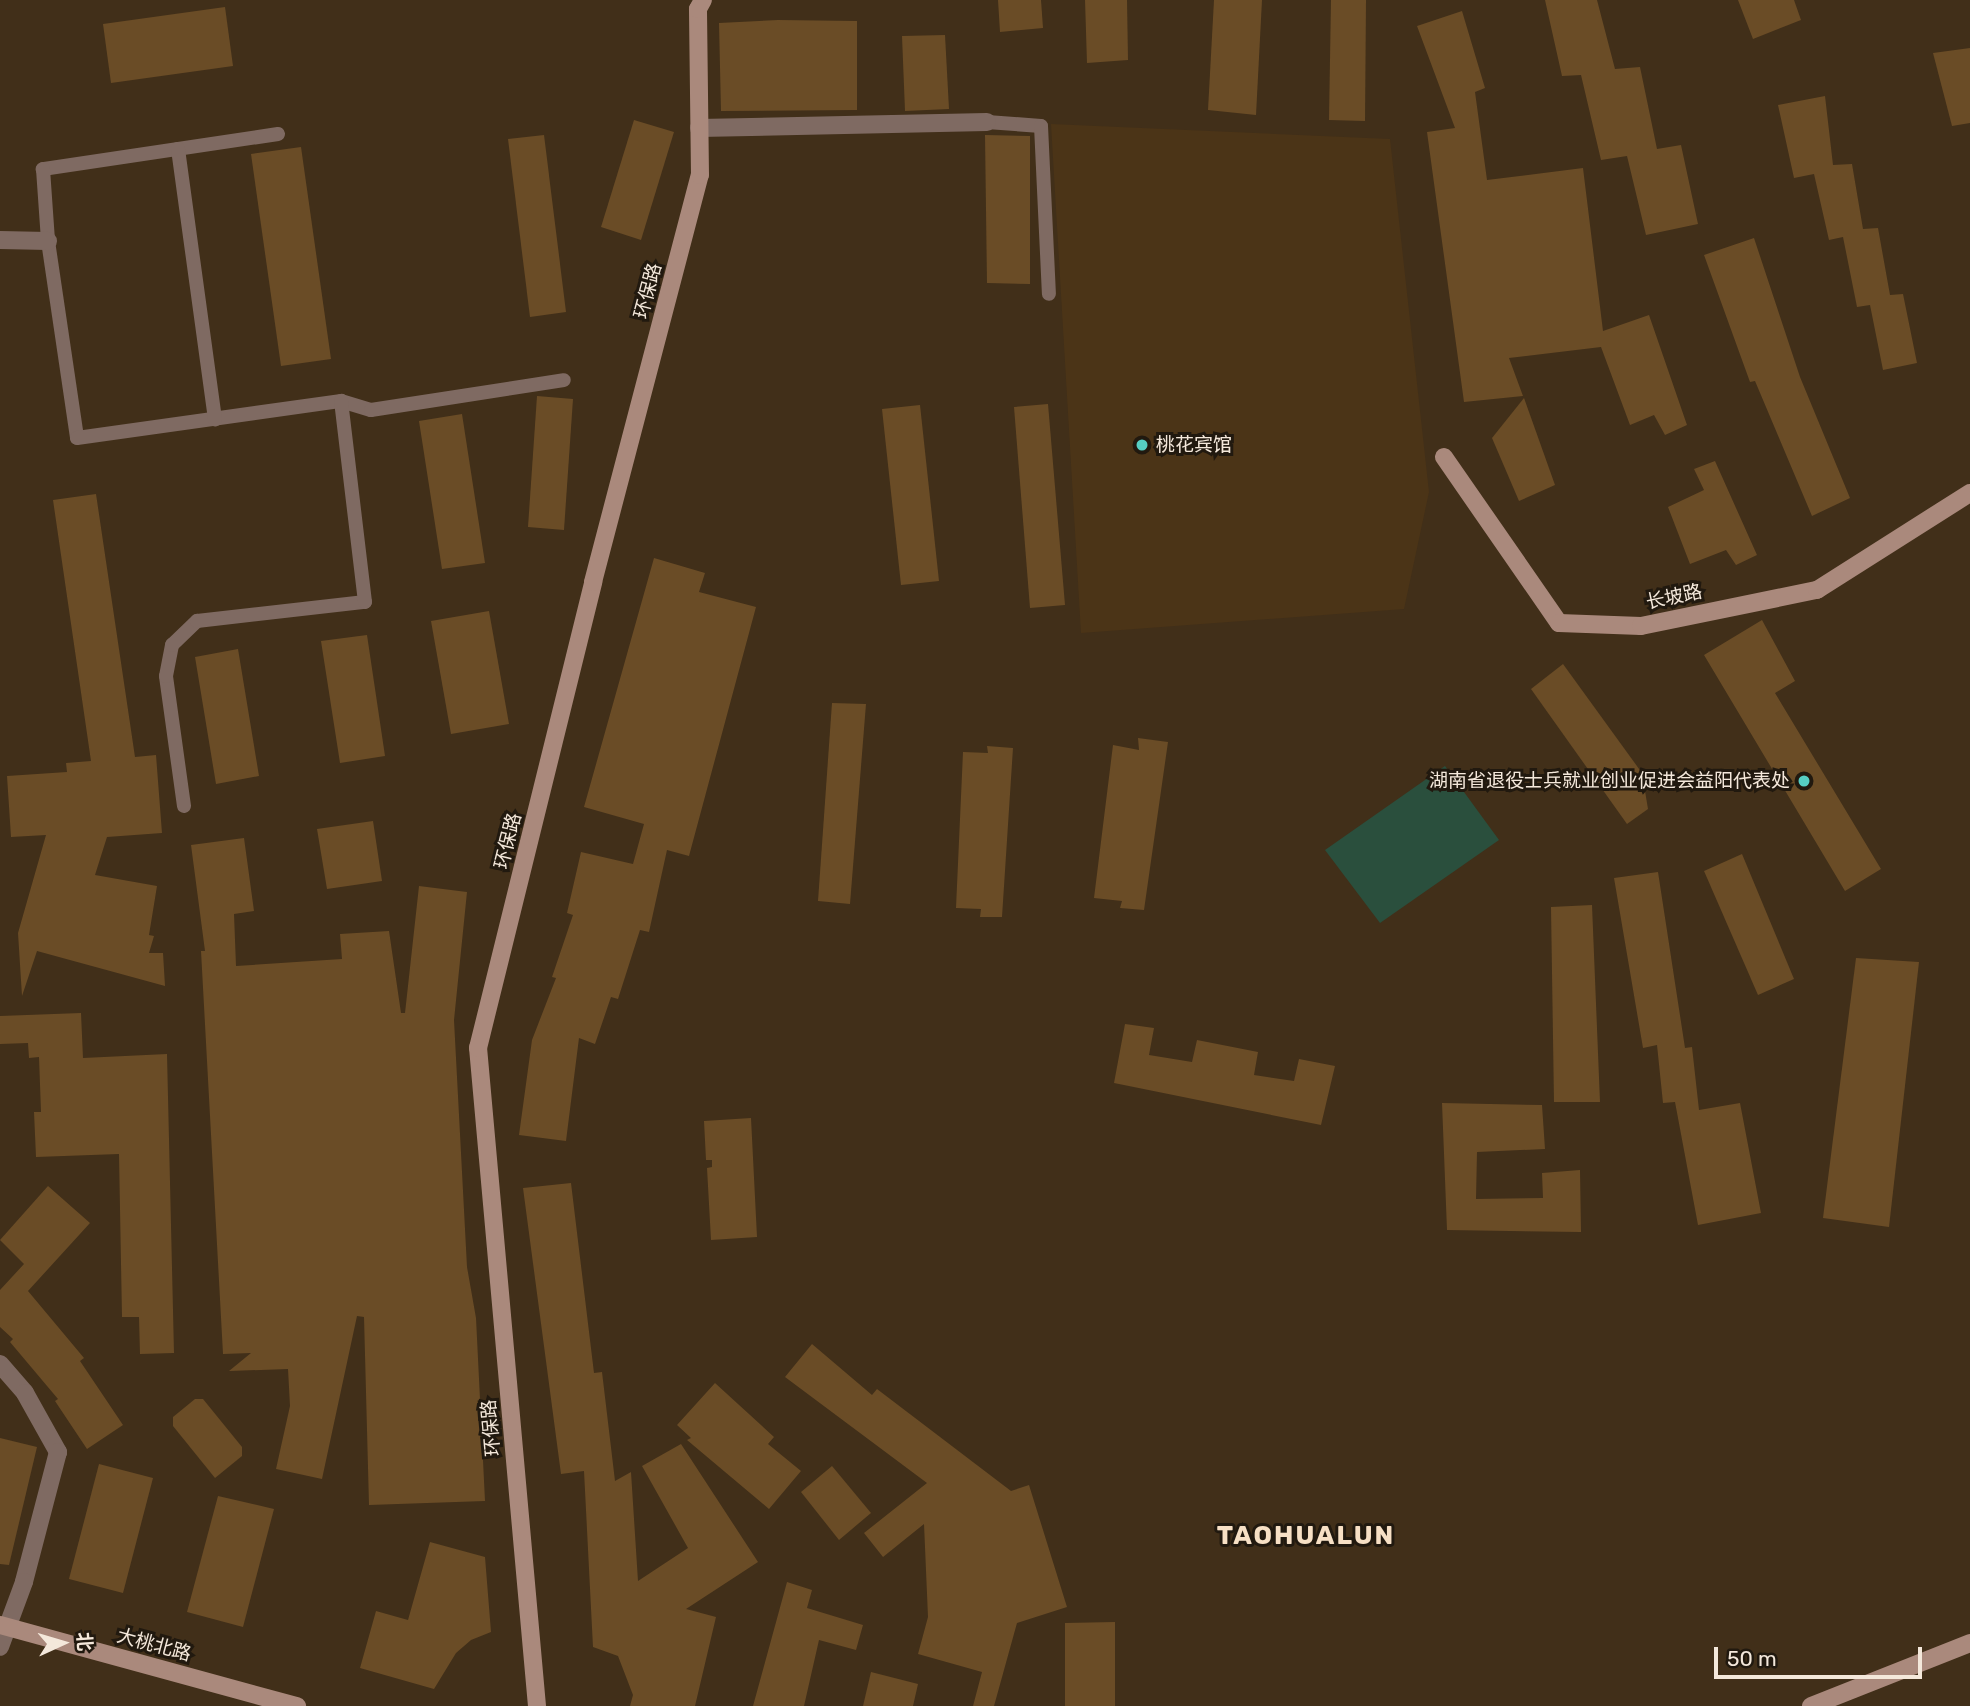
<!DOCTYPE html>
<html>
<head>
<meta charset="utf-8">
<style>
  body { margin:0 }
  #map { position:relative; width:1970px; height:1706px; overflow:hidden; background:#412f19; font-family:Rubik,"Noto Sans SC",sans-serif }
  div>[style] { position:absolute }
  [style*='--x'] { left:calc(var(--x)*1px); top:calc(var(--y)*1px); width:calc(var(--w)*1px); rotate:calc(var(--a)*1deg) }
  .built>* { inset:0; background:#4b3417 }
  .green>* { inset:0; background:#2a4f3d }
  .building>* { inset:0; background:#6a4c26 }
  .lane>* { height:14px; margin:-7px; padding:0 7px; transform-origin:7px; border-radius:7px; background:#7f6a62 }
  .street>* { height:18px; margin:-9px; padding:0 9px; transform-origin:9px; border-radius:9px; background:#7f6a62 }
  .secondary>* { height:18px; margin:-9px; padding:0 9px; transform-origin:9px; border-radius:9px; background:#aa897c }
  .dots>* { width:19px; height:19px; translate:-50% -50%; box-sizing:border-box; border:4px solid #21190f; border-radius:50% }
  span { translate:-50% -50%; white-space:nowrap; text-align:center; line-height:1.15; -webkit-text-stroke:6px #21190f; paint-order:stroke }
  .street-label { font-size:19px; color:#f4e8db }
  .poi-label { font-size:19px; color:#f4e8db }
  .left { translate:0 -50%; text-align:left }
  .right { translate:-100% -50%; text-align:right }
  .district-label { font-size:26px; color:#f7e0c5; font-weight:700; letter-spacing:2px }
  .north { position:absolute; left:28px; top:1608px; width:70px; height:70px; -webkit-text-stroke:5px #21190f; paint-order:stroke; rotate:86deg; font-size:19px; font-weight:700; line-height:28px; text-align:center; color:#f4e8db }
  .north::after { content:''; display:block; margin:auto; width:24px; height:32px; background:#f4e8db; clip-path:polygon(50% 0,100% 100%,50% 72%,0 100%) }
  .scale { position:absolute; left:1714px; top:1647px; width:208px; height:32px; box-sizing:border-box; border:4px solid #f4e8db; border-top:0; padding-left:9px; font-size:21px; line-height:24px; white-space:nowrap; color:#f4e8db; -webkit-text-stroke:5px #21190f; paint-order:stroke }
</style>
</head>
<body>
<div id="map">
  <div class="built">
    <i style="clip-path:polygon(1051px 124px,1390px 139px,1429px 492px,1404px 609px,1081px 633px)"></i>
  </div>
  <div class="green">
    <i style="clip-path:polygon(1445px 766px,1499px 840px,1380px 923px,1325px 850px)"></i>
  </div>
  <div class="building">
    <i style="clip-path:polygon(998px 0,1041px 0,1043px 28px,1000px 32px)"></i>
    <i style="clip-path:polygon(1085px 0,1127px 0,1128px 60px,1087px 63px)"></i>
    <i style="clip-path:polygon(1214px 0,1262px 0,1256px 115px,1208px 110px)"></i>
    <i style="clip-path:polygon(1331px 0,1366px 0,1365px 121px,1329px 120px)"></i>
    <i style="clip-path:polygon(1545px 0,1597px 0,1615px 69px,1640px 67px,1657px 149px,1681px 145px,1698px 224px,1646px 235px,1627px 156px,1601px 160px,1581px 75px,1562px 76px)"></i>
    <i style="clip-path:polygon(1738px 0,1794px 0,1801px 20px,1753px 39px)"></i>
    <i style="clip-path:polygon(225px 7px,233px 66px,111px 83px,103px 24px)"></i>
    <i style="clip-path:polygon(1462px 11px,1485px 88px,1475px 92px,1487px 180px,1583px 168px,1603px 331px,1649px 315px,1687px 425px,1665px 435px,1654px 415px,1630px 425px,1601px 347px,1509px 358px,1523px 396px,1464px 402px,1427px 132px,1455px 128px,1417px 26px)"></i>
    <i style="clip-path:polygon(778px 20px,857px 21px,857px 110px,721px 111px,719px 23px)"></i>
    <i style="clip-path:polygon(945px 35px,949px 109px,905px 111px,902px 36px)"></i>
    <i style="clip-path:polygon(1970px 48px,1970px 123px,1952px 126px,1933px 53px)"></i>
    <i style="clip-path:polygon(1825px 96px,1833px 165px,1852px 164px,1863px 229px,1878px 228px,1890px 295px,1903px 294px,1917px 363px,1883px 370px,1870px 305px,1857px 307px,1843px 237px,1829px 240px,1814px 174px,1794px 178px,1778px 105px)"></i>
    <i style="clip-path:polygon(634px 120px,674px 132px,641px 240px,601px 227px)"></i>
    <i style="clip-path:polygon(544px 135px,566px 312px,530px 317px,508px 139px)"></i>
    <i style="clip-path:polygon(985px 135px,1030px 136px,1030px 284px,987px 283px)"></i>
    <i style="clip-path:polygon(301px 147px,331px 359px,281px 366px,251px 154px)"></i>
    <i style="clip-path:polygon(1754px 238px,1800px 377px,1850px 498px,1812px 516px,1755px 381px,1750px 382px,1704px 255px)"></i>
    <i style="clip-path:polygon(537px 396px,573px 399px,564px 530px,528px 527px)"></i>
    <i style="clip-path:polygon(1524px 398px,1555px 485px,1519px 501px,1492px 438px)"></i>
    <i style="clip-path:polygon(1048px 404px,1065px 605px,1030px 608px,1014px 407px)"></i>
    <i style="clip-path:polygon(920px 405px,939px 581px,901px 585px,882px 409px)"></i>
    <i style="clip-path:polygon(462px 414px,485px 563px,442px 569px,419px 421px)"></i>
    <i style="clip-path:polygon(1715px 461px,1757px 555px,1736px 565px,1726px 550px,1690px 564px,1668px 507px,1704px 490px,1694px 469px)"></i>
    <i style="clip-path:polygon(96px 494px,135px 757px,156px 755px,162px 833px,107px 837px,95px 875px,157px 886px,149px 935px,154px 936px,149px 953px,163px 953px,165px 986px,37px 951px,22px 996px,18px 933px,46px 835px,11px 837px,7px 776px,67px 772px,66px 763px,91px 761px,53px 500px)"></i>
    <i style="clip-path:polygon(654px 558px,705px 573px,699px 592px,756px 607px,689px 856px,667px 850px,649px 932px,640px 930px,618px 999px,611px 997px,595px 1044px,579px 1038px,566px 1141px,519px 1135px,532px 1040px,556px 978px,552px 977px,573px 915px,567px 913px,581px 852px,633px 864px,644px 824px,584px 807px)"></i>
    <i style="clip-path:polygon(489px 611px,509px 724px,451px 734px,431px 621px)"></i>
    <i style="clip-path:polygon(1762px 620px,1795px 681px,1775px 693px,1881px 869px,1845px 891px,1704px 655px)"></i>
    <i style="clip-path:polygon(367px 635px,385px 756px,340px 763px,321px 641px)"></i>
    <i style="clip-path:polygon(238px 649px,259px 776px,216px 784px,195px 657px)"></i>
    <i style="clip-path:polygon(1563px 664px,1642px 773px,1648px 809px,1627px 824px,1531px 689px)"></i>
    <i style="clip-path:polygon(832px 703px,866px 704px,850px 904px,818px 901px)"></i>
    <i style="clip-path:polygon(1138px 738px,1168px 742px,1144px 910px,1120px 908px,1122px 901px,1094px 898px,1113px 745px,1139px 750px)"></i>
    <i style="clip-path:polygon(987px 746px,1013px 748px,1002px 917px,980px 917px,981px 909px,956px 908px,963px 752px,988px 753px)"></i>
    <i style="clip-path:polygon(373px 821px,382px 881px,327px 889px,317px 829px)"></i>
    <i style="clip-path:polygon(244px 838px,254px 911px,234px 914px,236px 966px,342px 959px,340px 934px,389px 931px,401px 1013px,405px 1013px,419px 886px,467px 892px,454px 1020px,467px 1267px,476px 1318px,485px 1501px,369px 1505px,364px 1317px,357px 1316px,322px 1479px,276px 1469px,290px 1406px,288px 1369px,229px 1371px,251px 1353px,223px 1354px,201px 951px,205px 951px,191px 845px)"></i>
    <i style="clip-path:polygon(1742px 854px,1794px 979px,1758px 995px,1704px 871px)"></i>
    <i style="clip-path:polygon(1658px 872px,1685px 1048px,1692px 1047px,1699px 1110px,1740px 1103px,1761px 1213px,1698px 1225px,1675px 1102px,1663px 1103px,1657px 1045px,1643px 1048px,1614px 878px)"></i>
    <i style="clip-path:polygon(1592px 905px,1600px 1102px,1554px 1102px,1551px 907px)"></i>
    <i style="clip-path:polygon(1856px 958px,1919px 962px,1889px 1227px,1823px 1218px)"></i>
    <i style="clip-path:polygon(81px 1013px,83px 1058px,167px 1054px,174px 1353px,140px 1354px,139px 1317px,122px 1317px,119px 1154px,36px 1157px,34px 1112px,41px 1112px,39px 1057px,29px 1058px,28px 1043px,0 1044px,0 1016px)"></i>
    <i style="clip-path:polygon(1125px 1024px,1154px 1028px,1149px 1055px,1192px 1062px,1197px 1040px,1258px 1052px,1254px 1075px,1294px 1081px,1299px 1059px,1335px 1066px,1321px 1125px,1114px 1083px)"></i>
    <i style="clip-path:polygon(1442px 1103px,1542px 1105px,1545px 1149px,1477px 1152px,1476px 1199px,1543px 1198px,1542px 1173px,1580px 1170px,1581px 1232px,1447px 1230px)"></i>
    <i style="clip-path:polygon(751px 1118px,757px 1237px,711px 1240px,707px 1168px,712px 1167px,712px 1160px,706px 1160px,704px 1121px)"></i>
    <i style="clip-path:polygon(571px 1183px,594px 1373px,602px 1372px,615px 1481px,631px 1472px,638px 1581px,688px 1548px,642px 1466px,681px 1444px,758px 1562px,686px 1609px,716px 1617px,695px 1706px,630px 1706px,633px 1695px,618px 1656px,593px 1647px,584px 1471px,561px 1474px,523px 1188px)"></i>
    <i style="clip-path:polygon(48px 1186px,90px 1223px,28px 1291px,84px 1358px,80px 1361px,123px 1425px,87px 1449px,55px 1401px,58px 1399px,10px 1342px,13px 1339px,0 1327px,0 1290px,24px 1264px,0 1240px)"></i>
    <i style="clip-path:polygon(812px 1344px,872px 1395px,877px 1389px,1011px 1491px,1029px 1485px,1067px 1607px,1017px 1623px,994px 1706px,973px 1706px,982px 1672px,918px 1654px,928px 1617px,924px 1524px,883px 1557px,864px 1533px,927px 1483px,785px 1377px)"></i>
    <i style="clip-path:polygon(715px 1383px,774px 1437px,768px 1444px,801px 1471px,769px 1509px,687px 1440px,691px 1438px,677px 1425px)"></i>
    <i style="clip-path:polygon(195px 1399px,203px 1399px,242px 1447px,242px 1456px,215px 1478px,173px 1426px,173px 1417px)"></i>
    <i style="clip-path:polygon(0 1438px,37px 1447px,9px 1565px,0 1564px)"></i>
    <i style="clip-path:polygon(99px 1464px,153px 1478px,123px 1593px,69px 1579px)"></i>
    <i style="clip-path:polygon(832px 1466px,871px 1513px,839px 1540px,801px 1492px)"></i>
    <i style="clip-path:polygon(218px 1496px,274px 1509px,243px 1627px,187px 1612px)"></i>
    <i style="clip-path:polygon(430px 1542px,485px 1557px,491px 1632px,471px 1640px,456px 1653px,434px 1689px,360px 1668px,376px 1611px,408px 1620px)"></i>
    <i style="clip-path:polygon(787px 1582px,812px 1590px,807px 1608px,863px 1625px,856px 1650px,819px 1640px,804px 1706px,753px 1706px)"></i>
    <i style="clip-path:polygon(1115px 1622px,1115px 1706px,1065px 1706px,1065px 1623px)"></i>
    <i style="clip-path:polygon(871px 1672px,918px 1684px,913px 1706px,863px 1706px)"></i>
  </div>
  <div class="lane">
    <i style="--x:987;--y:122;--w:54;--a:4.2"></i>
    <i style="--x:1041;--y:126;--w:168;--a:87.3"></i>
    <i style="--x:278;--y:134;--w:238;--a:171.5"></i>
    <i style="--x:43;--y:169;--w:72;--a:86"></i>
    <i style="--x:48;--y:241;--w:199;--a:81.6"></i>
    <i style="--x:77;--y:438;--w:267;--a:-8"></i>
    <i style="--x:341;--y:401;--w:31;--a:17"></i>
    <i style="--x:371;--y:410;--w:195;--a:-8.8"></i>
    <i style="--x:178;--y:149;--w:273;--a:82.2"></i>
    <i style="--x:184;--y:806;--w:131;--a:-97.9"></i>
    <i style="--x:166;--y:676;--w:32;--a:-79"></i>
    <i style="--x:172;--y:645;--w:35;--a:-44"></i>
    <i style="--x:197;--y:621;--w:169;--a:-6.5"></i>
    <i style="--x:365;--y:602;--w:202;--a:-96.8"></i>
  </div>
  <div class="street">
    <i style="--x:699;--y:128;--w:288;--a:-1.2"></i>
    <i style="--x:0;--y:240;--w:48;--a:1.2"></i>
    <i style="--x:0;--y:1364;--w:38;--a:49"></i>
    <i style="--x:25;--y:1393;--w:68;--a:60.8"></i>
    <i style="--x:58;--y:1452;--w:134;--a:104.7"></i>
    <i style="--x:24;--y:1582;--w:69;--a:110.3"></i>
  </div>
  <div class="secondary">
    <i style="--x:1444;--y:457;--w:202;--a:55.3"></i>
    <i style="--x:1559;--y:623;--w:82;--a:2.1"></i>
    <i style="--x:1641;--y:626;--w:180;--a:-11.6"></i>
    <i style="--x:1817;--y:590;--w:181;--a:-32.4"></i>
    <i style="--x:0;--y:1625;--w:308;--a:15.3"></i>
    <i style="--x:537;--y:1706;--w:661;--a:-95.12"></i>
    <i style="--x:478;--y:1048;--w:480;--a:-76.1"></i>
    <i style="--x:593;--y:582;--w:421;--a:-75.3"></i>
    <i style="--x:700;--y:175;--w:166;--a:-90.7"></i>
    <i style="--x:698;--y:9;--w:10;--a:-61"></i>
    <i style="--x:1811;--y:1706;--w:171;--a:-21.6"></i>
  </div>
  <div class="dots">
    <i style="left:1142px;top:445px;background:#56cec3"></i>
    <i style="left:1804px;top:781px;background:#56cec3"></i>
  </div>
  <div class="street-label">
    <span style="left:648px;top:291px;rotate:-75deg">环保路</span>
    <span style="left:1674px;top:597px;rotate:-12deg">长坡路</span>
    <span style="left:508px;top:841px;rotate:-76deg">环保路</span>
    <span style="left:491px;top:1428px;rotate:-95deg">环保路</span>
    <span style="left:154px;top:1645px;rotate:15deg">大桃北路</span>
  </div>
  <div class="poi-label">
    <span class="left" style="left:1156px;top:445px">桃花宾馆</span>
    <span class="right" style="left:1790px;top:781px">湖南省退役士兵就业创业促进会益阳代表处</span>
  </div>
  <div class="district-label">
    <span style="left:1306px;top:1536px">TAOHUALUN</span>
  </div>
  <div class="north">北</div>
  <div class="scale">50 m</div>
</div>
</body>
</html>
